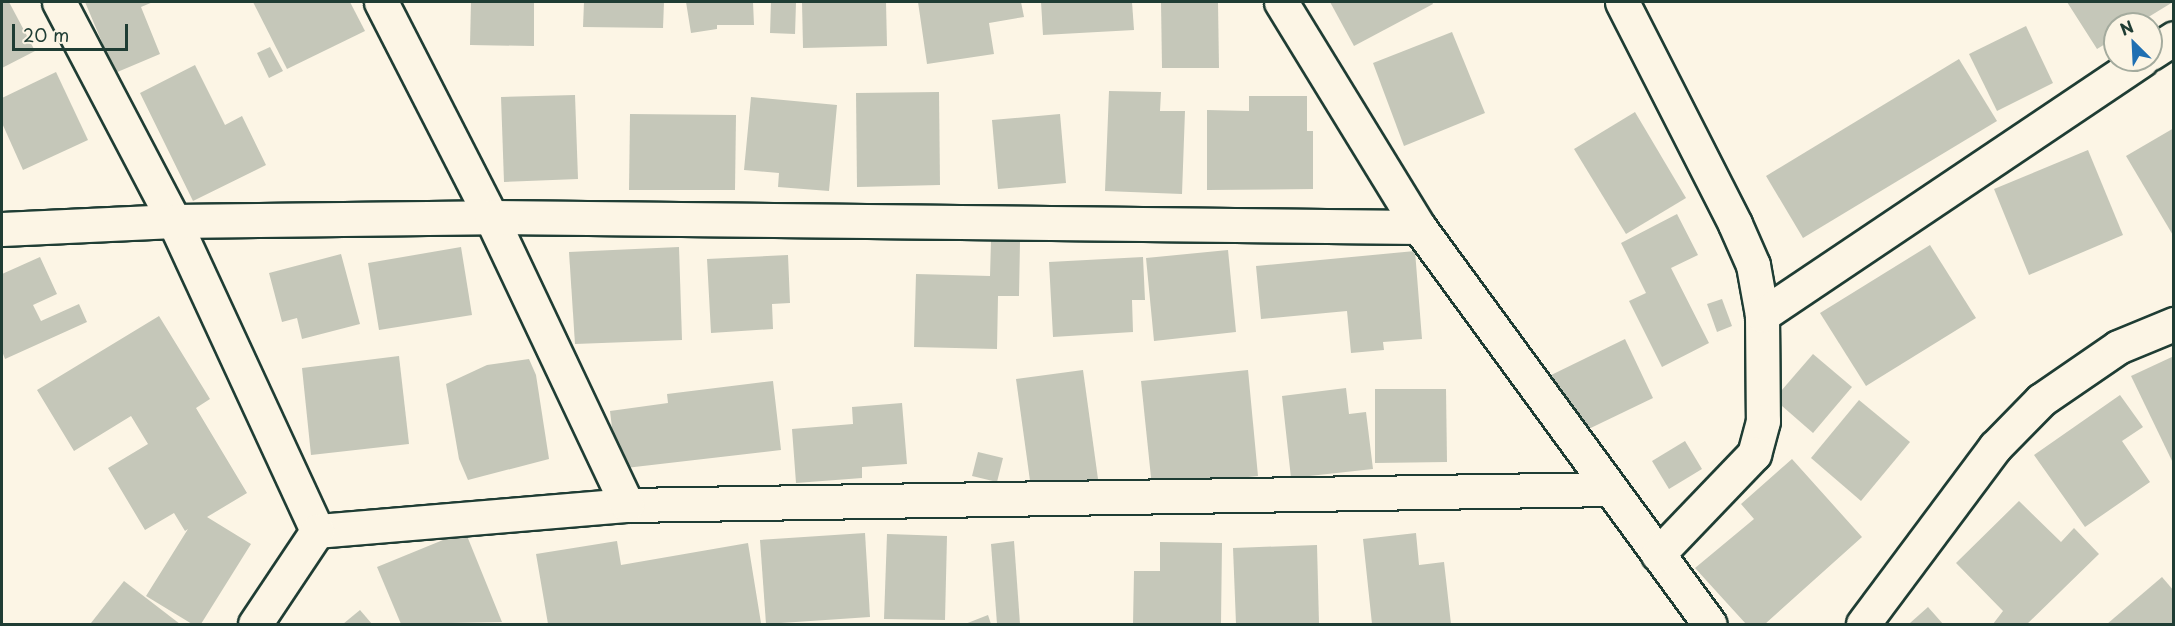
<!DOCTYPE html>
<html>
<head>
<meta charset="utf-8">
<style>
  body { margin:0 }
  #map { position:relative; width:2175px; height:626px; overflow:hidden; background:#fcf5e5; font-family:"Playpen Sans",sans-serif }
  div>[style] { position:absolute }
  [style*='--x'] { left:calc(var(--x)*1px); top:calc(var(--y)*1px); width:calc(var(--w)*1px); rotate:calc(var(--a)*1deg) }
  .building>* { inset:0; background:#c5c7b9 }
  .roads { filter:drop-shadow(2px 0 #1f3d34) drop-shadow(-2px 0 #1f3d34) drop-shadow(0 2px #1f3d34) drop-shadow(0 -2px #1f3d34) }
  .street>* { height:33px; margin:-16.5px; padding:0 16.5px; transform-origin:16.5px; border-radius:16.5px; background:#fcf5e5 }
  span { translate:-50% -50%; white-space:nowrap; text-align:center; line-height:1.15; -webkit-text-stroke:4.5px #fcf5e5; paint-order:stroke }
  .frame { position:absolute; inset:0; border:3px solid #1f3d34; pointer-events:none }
  .north { position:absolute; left:2103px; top:12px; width:60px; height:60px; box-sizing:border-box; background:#fcf5e5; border:2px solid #a4ab9e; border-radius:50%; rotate:336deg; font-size:16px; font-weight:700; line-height:24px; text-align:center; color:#1f3d34 }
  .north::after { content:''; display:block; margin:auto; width:21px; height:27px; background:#1f6fb2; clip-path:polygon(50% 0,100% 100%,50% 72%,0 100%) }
  .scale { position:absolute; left:12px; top:24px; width:116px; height:27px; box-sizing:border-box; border:3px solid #1f3d34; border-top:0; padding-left:8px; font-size:18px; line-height:21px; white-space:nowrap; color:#1f3d34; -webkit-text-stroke:4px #fcf5e5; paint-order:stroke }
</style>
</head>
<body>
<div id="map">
  <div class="building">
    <i style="clip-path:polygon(2px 2px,9px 2px,35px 51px,2px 68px)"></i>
    <i style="clip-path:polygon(85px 2px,153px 2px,141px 7px,160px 54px,115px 73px)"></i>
    <i style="clip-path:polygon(253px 2px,350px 2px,365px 31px,287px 69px)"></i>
    <i style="clip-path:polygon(471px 2px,534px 2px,534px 46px,470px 45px)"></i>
    <i style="clip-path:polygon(584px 2px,664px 2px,663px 28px,583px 27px)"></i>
    <i style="clip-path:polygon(686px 2px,753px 2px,754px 25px,717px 25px,717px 29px,691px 33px)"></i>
    <i style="clip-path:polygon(771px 2px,796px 2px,795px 34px,770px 33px)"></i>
    <i style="clip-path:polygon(802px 2px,886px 2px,887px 46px,803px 48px)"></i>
    <i style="clip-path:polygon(918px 2px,1021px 2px,1024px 17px,989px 23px,994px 54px,927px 64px)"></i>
    <i style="clip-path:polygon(1041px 2px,1132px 2px,1134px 30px,1043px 35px)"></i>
    <i style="clip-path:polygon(1161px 2px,1218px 2px,1219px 68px,1162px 68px)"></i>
    <i style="clip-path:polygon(1330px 2px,1432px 2px,1433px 4px,1354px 46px)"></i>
    <i style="clip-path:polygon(2067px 2px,2173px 2px,2137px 24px,2115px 24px,2115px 38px,2097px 49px)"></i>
    <i style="clip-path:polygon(2026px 26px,2053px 83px,1997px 111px,1969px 54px)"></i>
    <i style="clip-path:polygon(1452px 32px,1485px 113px,1404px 146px,1373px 63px)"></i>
    <i style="clip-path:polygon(270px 47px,283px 71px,269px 78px,257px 53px)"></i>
    <i style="clip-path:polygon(1959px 59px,1997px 121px,1803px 238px,1766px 176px)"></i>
    <i style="clip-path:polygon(195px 65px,225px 125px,242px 116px,266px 165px,193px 201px,140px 93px)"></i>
    <i style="clip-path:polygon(56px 72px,88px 140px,23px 170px,2px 123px,2px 98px)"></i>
    <i style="clip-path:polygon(1109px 91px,1161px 92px,1160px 111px,1185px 111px,1182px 194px,1105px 191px)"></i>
    <i style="clip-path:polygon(939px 92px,940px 185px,857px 187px,856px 93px)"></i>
    <i style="clip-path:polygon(575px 95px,578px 179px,504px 182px,501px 97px)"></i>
    <i style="clip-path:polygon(1249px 96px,1307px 96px,1307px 131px,1313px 131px,1313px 189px,1207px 190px,1207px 110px,1249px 111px)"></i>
    <i style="clip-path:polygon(751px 97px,837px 105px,829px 191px,778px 187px,779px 173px,744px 170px)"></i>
    <i style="clip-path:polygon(1635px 112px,1686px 198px,1626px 234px,1574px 149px)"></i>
    <i style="clip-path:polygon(630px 114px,736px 115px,735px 190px,629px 190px)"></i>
    <i style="clip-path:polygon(1060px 114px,1066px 183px,998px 189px,992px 120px)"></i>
    <i style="clip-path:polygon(2174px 128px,2174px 237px,2126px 156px)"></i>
    <i style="clip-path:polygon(2088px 150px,2123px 235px,2029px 275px,1994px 189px)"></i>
    <i style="clip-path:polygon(1677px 214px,1698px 255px,1671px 268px,1709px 343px,1662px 367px,1629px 301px,1646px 293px,1621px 243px)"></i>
    <i style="clip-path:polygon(991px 241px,1020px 242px,1019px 296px,998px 296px,997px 349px,914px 347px,916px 274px,990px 276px)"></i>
    <i style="clip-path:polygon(1930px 245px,1976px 318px,1866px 386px,1820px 313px)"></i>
    <i style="clip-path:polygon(461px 247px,472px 315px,379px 330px,368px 263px)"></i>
    <i style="clip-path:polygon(679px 247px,682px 340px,575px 344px,569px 252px)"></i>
    <i style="clip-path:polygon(1228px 250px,1236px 332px,1154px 341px,1146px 258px)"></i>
    <i style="clip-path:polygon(1415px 251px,1422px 339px,1383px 342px,1384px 350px,1351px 353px,1347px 311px,1261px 319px,1256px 266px)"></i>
    <i style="clip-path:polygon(341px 254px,360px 324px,302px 339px,297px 318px,282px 322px,269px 273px)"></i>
    <i style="clip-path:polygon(788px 255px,790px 303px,772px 304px,773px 329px,711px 333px,707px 259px)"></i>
    <i style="clip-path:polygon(40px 257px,57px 294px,33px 305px,41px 321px,79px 304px,87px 322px,5px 359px,2px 351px,2px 274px)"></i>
    <i style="clip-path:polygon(1143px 257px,1145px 300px,1132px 300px,1133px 332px,1053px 337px,1049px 262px)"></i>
    <i style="clip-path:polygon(1722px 299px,1732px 326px,1717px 332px,1707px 304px)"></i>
    <i style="clip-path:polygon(159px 316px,210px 399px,196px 408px,247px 493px,207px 517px,251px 544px,201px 624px,192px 624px,146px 596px,188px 529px,185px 531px,174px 513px,145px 530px,108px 468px,148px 444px,131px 416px,74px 451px,37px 390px)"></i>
    <i style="clip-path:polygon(1625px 339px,1653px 398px,1572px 437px,1545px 378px)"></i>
    <i style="clip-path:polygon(1813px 354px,1852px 387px,1813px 433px,1774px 399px)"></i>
    <i style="clip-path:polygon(399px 356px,409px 444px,311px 455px,302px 368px)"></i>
    <i style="clip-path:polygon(2174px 356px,2174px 465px,2131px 376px)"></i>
    <i style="clip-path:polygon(529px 359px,536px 375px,549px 459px,468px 480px,459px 459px,446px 384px,487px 365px)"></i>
    <i style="clip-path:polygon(1083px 370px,1098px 479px,1031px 488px,1016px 379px)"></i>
    <i style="clip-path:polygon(1248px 370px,1258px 476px,1152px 487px,1141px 381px)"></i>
    <i style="clip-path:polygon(773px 381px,781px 450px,617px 469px,610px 411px,668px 403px,667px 394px)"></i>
    <i style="clip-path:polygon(1346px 388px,1349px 414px,1366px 412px,1373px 469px,1291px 478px,1282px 396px)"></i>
    <i style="clip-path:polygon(1375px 389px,1446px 389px,1447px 462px,1375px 463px)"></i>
    <i style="clip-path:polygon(2120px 395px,2143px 427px,2122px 441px,2150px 482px,2085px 527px,2034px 455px)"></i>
    <i style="clip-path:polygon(1859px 400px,1910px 442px,1861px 501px,1811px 458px)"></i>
    <i style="clip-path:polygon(902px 403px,907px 464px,862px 467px,862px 478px,796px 483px,792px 429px,853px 424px,852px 407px)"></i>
    <i style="clip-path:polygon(1685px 441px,1702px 469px,1669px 489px,1652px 461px)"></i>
    <i style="clip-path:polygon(978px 452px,1003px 458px,997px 482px,972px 476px)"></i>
    <i style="clip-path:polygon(1792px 459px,1862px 537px,1765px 624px,1746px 624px,1695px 568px,1754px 519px,1741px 504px)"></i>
    <i style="clip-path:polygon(2019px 501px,2061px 542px,2074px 528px,2099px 554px,2027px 624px,1993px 624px,2003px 611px,1956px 563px)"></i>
    <i style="clip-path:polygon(465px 531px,502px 622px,401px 624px,377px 567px)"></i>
    <i style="clip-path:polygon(865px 533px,870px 617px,766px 624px,760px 540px)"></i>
    <i style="clip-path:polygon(1416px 533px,1419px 565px,1444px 562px,1451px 624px,1372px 624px,1363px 539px)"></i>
    <i style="clip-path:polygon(887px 534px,947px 536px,945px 620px,884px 619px)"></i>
    <i style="clip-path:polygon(617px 541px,621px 565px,748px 543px,761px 623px,548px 624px,536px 554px)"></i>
    <i style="clip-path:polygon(1014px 541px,1020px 624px,997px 624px,991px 544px)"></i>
    <i style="clip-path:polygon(1160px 542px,1222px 543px,1221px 624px,1133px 624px,1134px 571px,1160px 571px)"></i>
    <i style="clip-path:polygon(1317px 545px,1319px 624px,1236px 624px,1233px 548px)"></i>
    <i style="clip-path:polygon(2162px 577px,2174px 591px,2174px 624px,2107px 624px)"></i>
    <i style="clip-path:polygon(124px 581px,180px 624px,93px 624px,91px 623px)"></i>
    <i style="clip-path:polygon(1928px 607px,1943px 624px,1911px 624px,1910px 623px)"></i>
    <i style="clip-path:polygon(360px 610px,372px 624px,343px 624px)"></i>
    <i style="clip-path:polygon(988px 615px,991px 624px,965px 624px)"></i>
  </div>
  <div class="roads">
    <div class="street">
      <i style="--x:59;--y:2;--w:247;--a:62.3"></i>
      <i style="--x:174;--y:221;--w:341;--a:65.2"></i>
      <i style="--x:317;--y:531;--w:311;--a:-4.8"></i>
      <i style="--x:627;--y:505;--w:981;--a:-0.93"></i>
      <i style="--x:381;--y:2;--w:242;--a:62.9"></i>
      <i style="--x:491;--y:217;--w:318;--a:64.7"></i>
      <i style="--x:1281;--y:2;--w:264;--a:58.5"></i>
      <i style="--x:1419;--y:227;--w:492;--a:53.8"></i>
      <i style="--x:1622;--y:2;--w:249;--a:63"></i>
      <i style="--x:1735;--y:224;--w:45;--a:66.3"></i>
      <i style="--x:1753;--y:265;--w:51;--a:79.8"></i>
      <i style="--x:1762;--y:315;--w:106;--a:89.5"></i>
      <i style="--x:1763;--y:421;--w:34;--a:105"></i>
      <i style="--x:1754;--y:454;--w:139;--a:133.8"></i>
      <i style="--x:2151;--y:53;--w:27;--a:-33"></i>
      <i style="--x:2;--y:229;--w:172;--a:-2.7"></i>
      <i style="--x:174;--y:221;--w:317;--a:-0.7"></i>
      <i style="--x:491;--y:217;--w:928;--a:0.62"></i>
      <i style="--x:1762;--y:315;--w:457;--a:-33.9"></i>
      <i style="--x:255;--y:624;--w:112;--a:-56.3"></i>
      <i style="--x:1863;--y:624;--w:221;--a:-53.3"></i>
      <i style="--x:1995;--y:447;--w:66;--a:-45.6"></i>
      <i style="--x:2041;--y:400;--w:93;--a:-34.5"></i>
      <i style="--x:2118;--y:347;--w:61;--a:-22.3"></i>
    </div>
  </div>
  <div class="frame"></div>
  <div class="north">N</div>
  <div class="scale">20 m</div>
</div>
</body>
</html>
